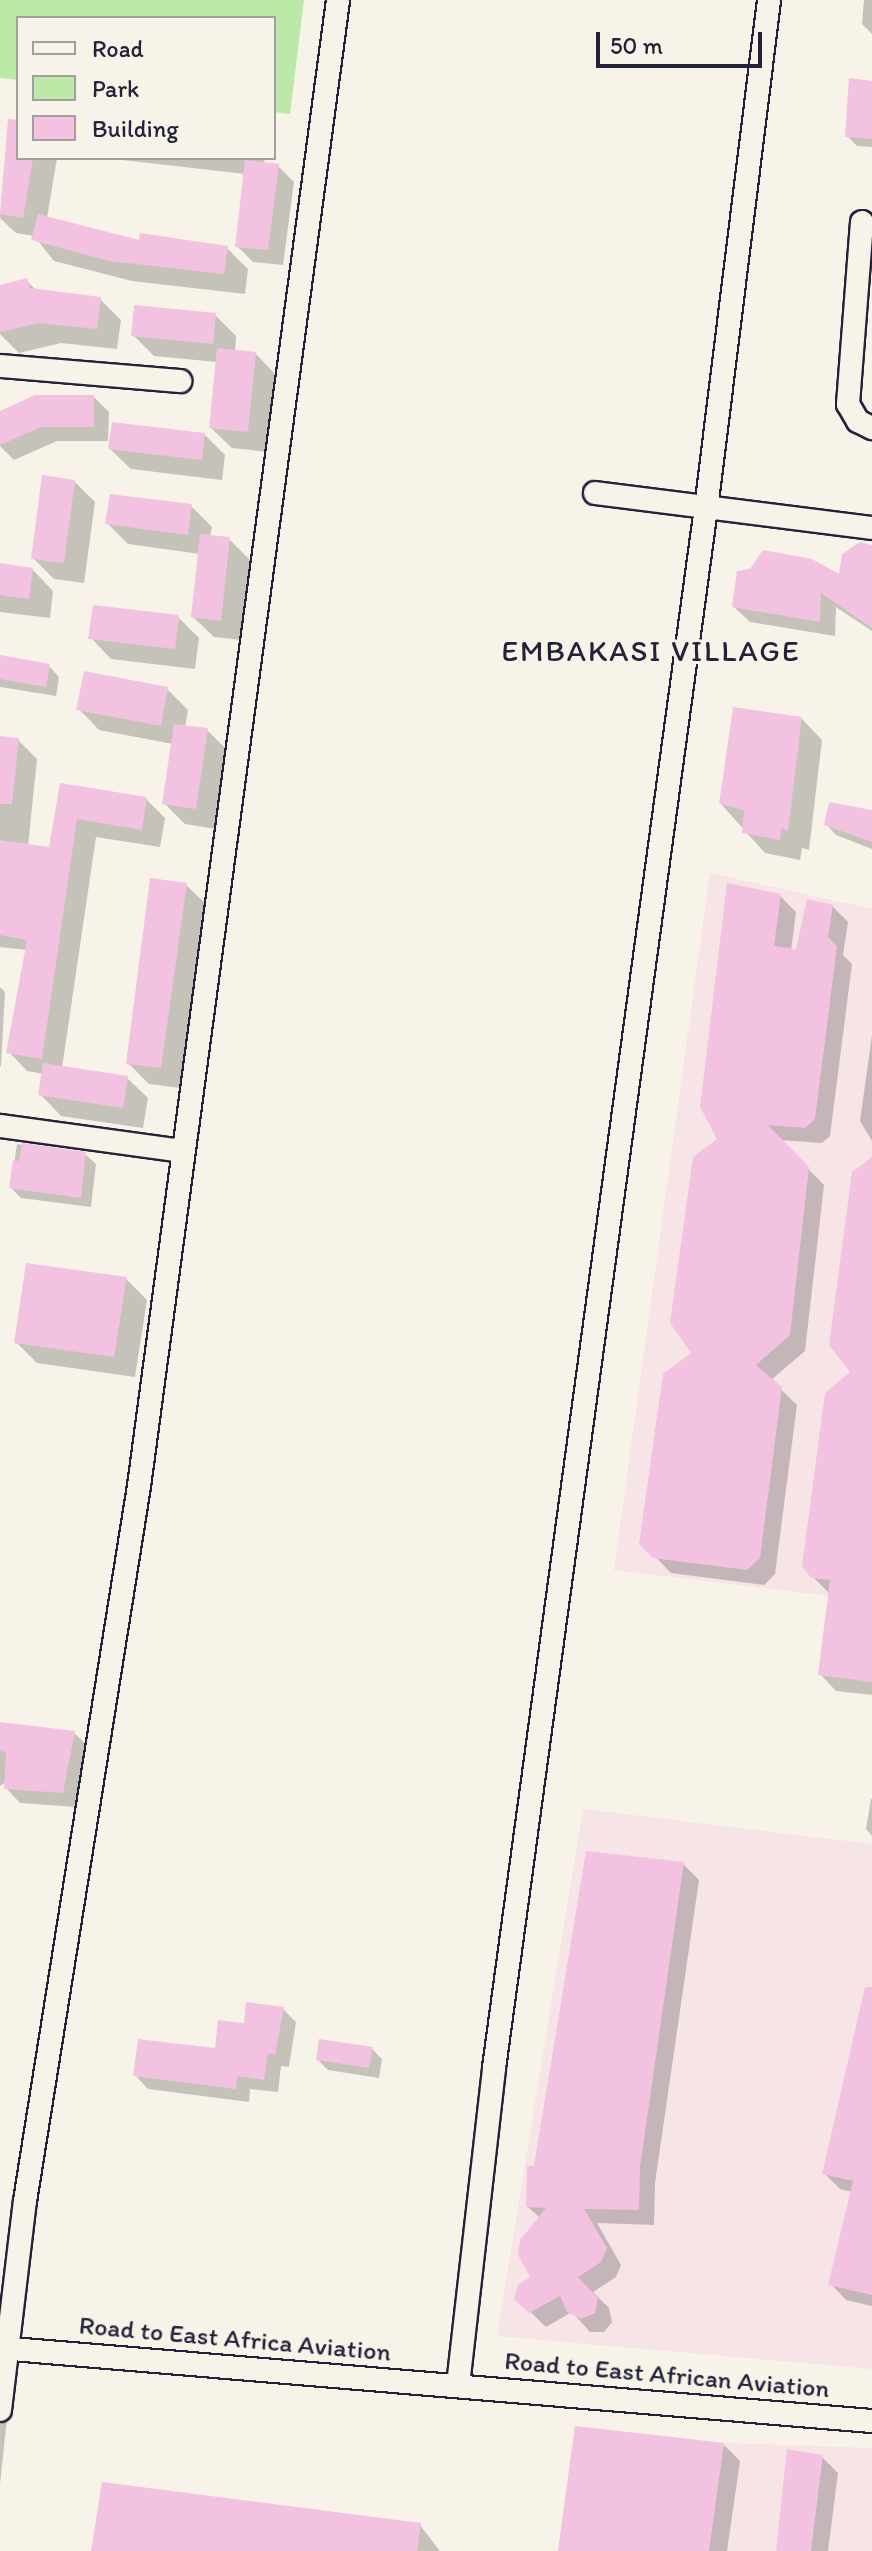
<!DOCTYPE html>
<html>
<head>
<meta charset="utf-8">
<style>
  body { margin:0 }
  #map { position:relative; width:872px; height:2551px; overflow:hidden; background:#f7f3e8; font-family:Itim,sans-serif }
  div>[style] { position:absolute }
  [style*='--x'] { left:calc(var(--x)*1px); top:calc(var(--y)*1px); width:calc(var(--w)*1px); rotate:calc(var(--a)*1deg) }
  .built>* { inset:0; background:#f6e4e6 }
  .green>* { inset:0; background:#bce9a7 }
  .shadow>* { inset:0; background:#0003 }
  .building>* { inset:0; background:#f4c2e1 }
  .roads { filter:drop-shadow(2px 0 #22223b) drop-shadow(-2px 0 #22223b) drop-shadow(0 2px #22223b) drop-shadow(0 -2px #22223b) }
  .minor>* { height:22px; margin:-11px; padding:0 11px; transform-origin:11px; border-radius:11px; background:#f7f3e8 }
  span { translate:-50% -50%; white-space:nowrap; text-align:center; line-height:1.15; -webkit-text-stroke:6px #f7f3e8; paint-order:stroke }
  .street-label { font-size:26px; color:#22223b }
  .quarter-label { font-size:30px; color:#22223b; letter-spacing:2px }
  .legend { position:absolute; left:16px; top:16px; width:260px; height:144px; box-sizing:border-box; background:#f7f3e8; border:2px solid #a29fa3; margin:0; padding:10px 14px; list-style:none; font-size:24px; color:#22223b }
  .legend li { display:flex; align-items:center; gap:16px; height:40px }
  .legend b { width:40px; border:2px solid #a29fa3 }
  .scale { position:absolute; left:596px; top:32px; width:166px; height:36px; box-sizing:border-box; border:4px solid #22223b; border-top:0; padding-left:10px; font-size:24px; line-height:28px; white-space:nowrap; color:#22223b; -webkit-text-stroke:6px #f7f3e8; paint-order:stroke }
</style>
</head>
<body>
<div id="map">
  <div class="built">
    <i style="clip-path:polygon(710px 873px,872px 909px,872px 1601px,614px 1570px)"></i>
    <i style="clip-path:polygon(583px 1809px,872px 1844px,872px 2369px,497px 2336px)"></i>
    <i style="clip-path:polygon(575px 2426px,724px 2443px,872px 2448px,872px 2551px,558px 2551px)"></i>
  </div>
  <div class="green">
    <i style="clip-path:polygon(0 0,304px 0,290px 114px,274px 112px,274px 18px,18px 18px,18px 80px,0 78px)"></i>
  </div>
  <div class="shadow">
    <i style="clip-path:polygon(864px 0,872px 0,872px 34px,862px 24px)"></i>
    <i style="clip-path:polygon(872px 81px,872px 147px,857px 146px,847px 136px)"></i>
    <i style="clip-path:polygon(8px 131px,18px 133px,18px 158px,57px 158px,47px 218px,141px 243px,227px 248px,248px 269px,245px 294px,132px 281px,54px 261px,34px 236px,16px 233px,0 218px)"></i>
    <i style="clip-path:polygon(105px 158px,265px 158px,264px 164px,278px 166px,294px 182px,283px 265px,253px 262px,237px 246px,245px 174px)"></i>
    <i style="clip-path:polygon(27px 281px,37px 291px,100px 299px,121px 320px,117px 349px,61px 343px,19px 353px,0 334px,0 287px)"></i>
    <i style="clip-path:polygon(215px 315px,236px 336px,235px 352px,256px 354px,276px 375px,269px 452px,232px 448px,211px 428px,217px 362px,154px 356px,133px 335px)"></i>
    <i style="clip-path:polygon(94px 397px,109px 412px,108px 441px,57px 441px,14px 460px,0 446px,0 413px)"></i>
    <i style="clip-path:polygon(204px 434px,225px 455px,222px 480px,131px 469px,110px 449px)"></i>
    <i style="clip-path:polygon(74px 481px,95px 502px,84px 583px,54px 579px,33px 558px)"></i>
    <i style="clip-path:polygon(191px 506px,212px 527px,210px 537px,229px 539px,250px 560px,241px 640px,214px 637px,193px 617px,200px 554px,128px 544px,108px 524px)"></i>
    <i style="clip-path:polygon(872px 547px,872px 631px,836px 607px,835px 636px,750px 622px,734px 607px,840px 577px)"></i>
    <i style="clip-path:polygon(0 565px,33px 570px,53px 591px,50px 618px,0 612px)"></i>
    <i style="clip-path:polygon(178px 617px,199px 638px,195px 669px,111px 659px,91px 638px)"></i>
    <i style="clip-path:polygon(0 657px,49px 666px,59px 677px,56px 696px,0 687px)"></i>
    <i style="clip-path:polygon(167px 689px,188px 710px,185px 727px,207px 730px,228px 751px,216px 829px,185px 824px,164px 803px,173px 744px,99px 730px,79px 709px)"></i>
    <i style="clip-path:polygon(802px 719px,822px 740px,809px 850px,802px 848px,800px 860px,765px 853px,721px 804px)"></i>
    <i style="clip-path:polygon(0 738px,18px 740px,37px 759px,28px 846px,51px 850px,62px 785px,146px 799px,165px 818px,160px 847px,96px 837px,62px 1068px,127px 1078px,148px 1098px,143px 1128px,61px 1116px,41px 1095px,44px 1074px,27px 1071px,9px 1052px,27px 950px,0 947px)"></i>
    <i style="clip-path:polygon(872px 812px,872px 849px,836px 835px,826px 824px)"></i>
    <i style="clip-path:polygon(186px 885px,207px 905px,181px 1088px,149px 1084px,128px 1063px)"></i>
    <i style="clip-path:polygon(780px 896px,796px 912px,791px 951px,797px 952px,832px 906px,848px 922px,843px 955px,852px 964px,830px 1136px,822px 1143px,780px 1140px,824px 1185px,805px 1351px,771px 1380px,797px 1405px,775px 1574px,764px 1585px,671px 1573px,642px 1543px,694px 1353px,720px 1140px)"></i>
    <i style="clip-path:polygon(0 987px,5px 992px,1px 1066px,0 1066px)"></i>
    <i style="clip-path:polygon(872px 1035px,872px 1141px,860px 1121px)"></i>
    <i style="clip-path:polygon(17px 1144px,85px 1154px,96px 1164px,91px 1207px,21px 1198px,11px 1188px)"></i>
    <i style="clip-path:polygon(872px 1160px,872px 1695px,836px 1691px,820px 1674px,830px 1594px,813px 1577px,852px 1372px)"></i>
    <i style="clip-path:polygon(126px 1279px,147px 1300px,135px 1377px,37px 1363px,16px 1342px)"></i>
    <i style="clip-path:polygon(0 1724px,74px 1733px,89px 1747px,77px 1807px,20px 1803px,6px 1788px,6px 1782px,0 1786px)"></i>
    <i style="clip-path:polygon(871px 1799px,872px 1799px,872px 1836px,866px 1829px)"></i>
    <i style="clip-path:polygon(683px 1864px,699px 1880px,655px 2183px,654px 2225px,597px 2223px,621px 2265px,616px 2277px,593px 2292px,609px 2308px,612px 2322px,604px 2332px,590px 2332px,572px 2312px,546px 2327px,516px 2298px,533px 2278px,540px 2218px,528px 2207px,535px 2168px)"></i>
    <i style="clip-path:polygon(283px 2009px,296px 2022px,289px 2067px,281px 2066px,278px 2092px,250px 2089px,249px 2102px,148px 2089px,135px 2075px,216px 2051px,246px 2025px)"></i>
    <i style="clip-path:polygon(872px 2023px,872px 2306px,846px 2300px,831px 2284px,852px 2192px,840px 2189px,824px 2173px)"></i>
    <i style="clip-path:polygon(372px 2049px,382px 2059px,379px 2078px,328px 2070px,318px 2060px)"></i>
    <i style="clip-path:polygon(0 2401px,8px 2409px,0 2484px)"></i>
    <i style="clip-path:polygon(724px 2445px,740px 2461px,727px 2551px,560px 2551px)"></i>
    <i style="clip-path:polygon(822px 2457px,838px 2473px,828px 2551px,778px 2551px)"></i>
    <i style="clip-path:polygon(420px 2525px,440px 2551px,93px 2551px)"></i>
  </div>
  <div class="building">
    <i style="clip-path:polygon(849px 78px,872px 81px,872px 139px,845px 137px)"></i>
    <i style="clip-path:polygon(8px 119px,18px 120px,18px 158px,33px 158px,23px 218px,0 214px)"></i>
    <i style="clip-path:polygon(245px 160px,279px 164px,268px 250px,235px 247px)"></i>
    <i style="clip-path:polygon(38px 214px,139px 240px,140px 233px,228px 246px,224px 274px,109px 261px,31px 240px)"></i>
    <i style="clip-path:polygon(27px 278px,30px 288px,101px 297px,97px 329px,39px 323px,0 332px,0 285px)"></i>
    <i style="clip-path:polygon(134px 305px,216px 313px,213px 344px,131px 336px)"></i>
    <i style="clip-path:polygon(217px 348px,256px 352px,248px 432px,209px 428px)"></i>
    <i style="clip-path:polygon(35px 395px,94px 395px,94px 427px,41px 427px,0 445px,0 411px)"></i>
    <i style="clip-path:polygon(112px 422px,205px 433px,202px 460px,108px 449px)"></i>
    <i style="clip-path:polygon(42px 475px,75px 480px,64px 563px,31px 559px)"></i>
    <i style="clip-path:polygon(110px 494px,192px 504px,188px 535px,105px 524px)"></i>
    <i style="clip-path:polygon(200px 534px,230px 537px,221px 621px,191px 617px)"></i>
    <i style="clip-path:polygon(860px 542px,872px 545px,872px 628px,821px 593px,820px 622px,732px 607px,737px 571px,750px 569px,763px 550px,812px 559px,839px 574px,842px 554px)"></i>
    <i style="clip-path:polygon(0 563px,33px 568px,29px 599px,0 595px)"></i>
    <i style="clip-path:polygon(93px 605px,179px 615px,175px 649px,88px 639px)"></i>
    <i style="clip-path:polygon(0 655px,50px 664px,46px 687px,0 679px)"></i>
    <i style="clip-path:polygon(84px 671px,168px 687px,161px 726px,76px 710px)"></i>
    <i style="clip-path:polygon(733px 707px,802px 717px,788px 831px,781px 828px,780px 840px,742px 833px,744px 810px,719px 804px)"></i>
    <i style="clip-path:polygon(174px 724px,208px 728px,196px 809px,162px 804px)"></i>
    <i style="clip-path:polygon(0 736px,19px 738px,12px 804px,0 804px)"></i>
    <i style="clip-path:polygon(60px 783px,147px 797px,142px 830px,77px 819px,42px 1059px,6px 1053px,27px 940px,0 935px,0 840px,49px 847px)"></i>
    <i style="clip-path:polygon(829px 802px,872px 810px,872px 842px,824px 825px)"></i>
    <i style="clip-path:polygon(150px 878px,187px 883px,161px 1068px,126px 1064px)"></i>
    <i style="clip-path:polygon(727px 883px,781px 894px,774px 946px,796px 949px,807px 899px,833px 905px,828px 937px,837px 946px,815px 1119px,805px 1128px,768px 1125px,809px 1167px,790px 1335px,756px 1365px,782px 1387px,760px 1558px,747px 1570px,653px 1558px,639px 1544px,663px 1374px,691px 1353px,670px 1323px,693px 1157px,717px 1139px,700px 1107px)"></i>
    <i style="clip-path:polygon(43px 1063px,128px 1076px,123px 1108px,38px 1095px)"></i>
    <i style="clip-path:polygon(22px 1143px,86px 1152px,81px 1198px,9px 1188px,13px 1160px,19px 1161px)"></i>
    <i style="clip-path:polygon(872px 1157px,872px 1682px,818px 1675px,830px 1580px,811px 1578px,802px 1566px,825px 1393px,850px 1372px,829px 1345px,852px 1172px)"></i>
    <i style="clip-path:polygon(26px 1263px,127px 1277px,114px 1357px,14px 1343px)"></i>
    <i style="clip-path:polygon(0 1722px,75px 1731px,63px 1793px,4px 1789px,6px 1752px,0 1751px)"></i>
    <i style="clip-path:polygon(586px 1851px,684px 1862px,640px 2167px,639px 2210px,584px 2209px,607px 2248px,601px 2262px,578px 2277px,598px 2298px,595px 2313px,581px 2319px,567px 2312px,560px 2296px,529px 2313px,514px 2299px,518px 2285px,530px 2277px,518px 2255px,520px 2240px,546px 2208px,526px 2207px,527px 2166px,534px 2166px)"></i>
    <i style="clip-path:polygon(865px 1987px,872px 1987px,872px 2295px,828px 2285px,853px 2181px,822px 2174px)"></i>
    <i style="clip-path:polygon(246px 2002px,284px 2007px,275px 2055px,268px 2053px,264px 2080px,237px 2076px,236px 2089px,133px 2076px,138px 2039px,215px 2048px,218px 2020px,244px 2023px)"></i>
    <i style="clip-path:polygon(319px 2039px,373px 2047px,369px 2068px,316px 2060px)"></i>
    <i style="clip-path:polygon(575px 2426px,724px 2443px,709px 2551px,558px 2551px)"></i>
    <i style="clip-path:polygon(787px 2449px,823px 2455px,811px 2551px,776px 2551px)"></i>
    <i style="clip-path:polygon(102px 2482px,421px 2523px,417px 2551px,91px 2551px)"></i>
  </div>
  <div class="roads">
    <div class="minor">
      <i style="--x:862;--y:222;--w:183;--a:94.4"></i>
      <i style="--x:848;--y:404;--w:20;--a:60"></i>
      <i style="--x:858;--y:421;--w:16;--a:27"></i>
      <i style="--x:0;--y:366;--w:181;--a:4.8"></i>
      <i style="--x:595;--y:493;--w:279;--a:7.2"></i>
      <i style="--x:0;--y:1126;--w:185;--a:7.8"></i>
      <i style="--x:0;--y:2348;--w:875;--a:4.79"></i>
      <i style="--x:458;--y:2385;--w:319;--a:-83.5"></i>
      <i style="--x:494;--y:2068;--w:1573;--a:-82.26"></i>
      <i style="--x:706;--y:509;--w:513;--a:-82.94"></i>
      <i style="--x:0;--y:2410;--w:210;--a:-83.2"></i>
      <i style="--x:25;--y:2201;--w:724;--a:-80.94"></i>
      <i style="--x:139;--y:1486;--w:1499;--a:-82.37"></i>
    </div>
  </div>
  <div class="street-label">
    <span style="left:235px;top:2339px;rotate:5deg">Road to East Africa Aviation</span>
    <span style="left:667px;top:2375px;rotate:5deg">Road to East African Aviation</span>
  </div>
  <div class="quarter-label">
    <span style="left:651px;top:651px">EMBAKASI VILLAGE</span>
  </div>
  <ul class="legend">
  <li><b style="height:10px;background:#f7f3e8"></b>Road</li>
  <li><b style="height:22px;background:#bce9a7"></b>Park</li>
  <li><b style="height:22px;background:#f4c2e1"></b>Building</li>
  </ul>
  <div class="scale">50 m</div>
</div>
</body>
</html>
